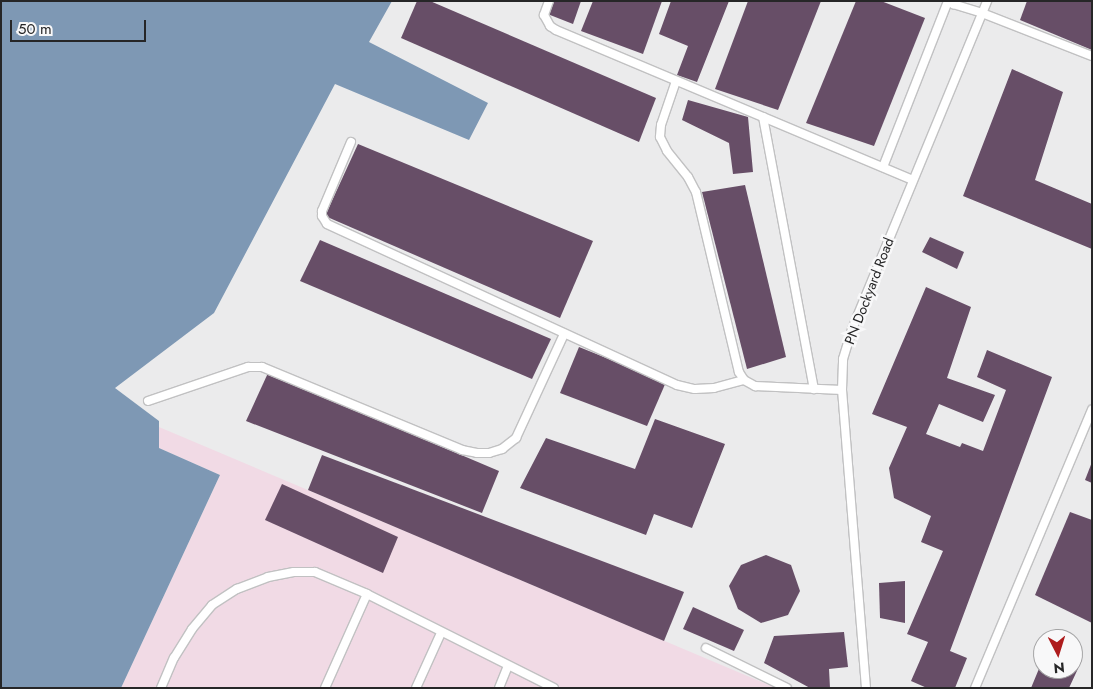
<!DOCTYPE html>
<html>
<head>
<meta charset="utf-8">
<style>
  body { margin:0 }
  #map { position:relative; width:1093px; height:689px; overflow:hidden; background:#ebebec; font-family:Jost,sans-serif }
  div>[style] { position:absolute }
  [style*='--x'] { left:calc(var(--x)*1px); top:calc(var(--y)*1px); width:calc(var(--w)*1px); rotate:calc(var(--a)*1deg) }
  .industrial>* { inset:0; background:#f1dae5 }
  .water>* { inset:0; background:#7e98b4 }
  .building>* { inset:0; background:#674e67 }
  .roads { filter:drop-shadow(1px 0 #c1c1c2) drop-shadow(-1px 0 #c1c1c2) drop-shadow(0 1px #c1c1c2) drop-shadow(0 -1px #c1c1c2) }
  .service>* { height:8px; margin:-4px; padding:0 4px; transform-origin:4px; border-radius:4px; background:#fff }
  span { translate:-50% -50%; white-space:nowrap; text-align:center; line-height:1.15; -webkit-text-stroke:5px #f8f8f9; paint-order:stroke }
  .street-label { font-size:14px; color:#262627 }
  .frame { position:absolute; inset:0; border:2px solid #262627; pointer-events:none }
  .north { position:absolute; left:1033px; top:629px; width:50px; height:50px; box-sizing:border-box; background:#f8f8f9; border:1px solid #a4a4a5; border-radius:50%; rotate:175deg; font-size:14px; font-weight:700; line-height:20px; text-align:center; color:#262627 }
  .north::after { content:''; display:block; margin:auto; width:18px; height:22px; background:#ae1c1d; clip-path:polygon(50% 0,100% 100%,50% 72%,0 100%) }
  .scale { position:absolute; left:10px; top:20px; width:136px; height:22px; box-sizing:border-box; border:2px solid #262627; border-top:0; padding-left:6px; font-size:15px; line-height:18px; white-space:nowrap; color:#262627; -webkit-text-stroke:4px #f8f8f9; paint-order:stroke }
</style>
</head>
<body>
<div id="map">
  <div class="industrial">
    <i style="clip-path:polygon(159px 427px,776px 688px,121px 688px,220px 475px,159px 448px)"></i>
  </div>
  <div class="water">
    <i style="clip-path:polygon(1px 1px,392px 1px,369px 42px,488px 103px,469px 140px,335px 84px,214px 313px,115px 388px,159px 421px,159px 448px,220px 475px,121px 688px,1px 688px)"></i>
  </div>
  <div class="building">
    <i style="clip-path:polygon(417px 1px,430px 1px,656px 98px,639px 142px,401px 38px)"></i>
    <i style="clip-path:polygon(550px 1px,581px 1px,573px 24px,545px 13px)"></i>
    <i style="clip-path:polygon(593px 1px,662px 1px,643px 54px,581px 31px)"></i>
    <i style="clip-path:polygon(671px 1px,729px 1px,697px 82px,677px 75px,688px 46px,659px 34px)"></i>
    <i style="clip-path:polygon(748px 1px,821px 1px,778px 110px,715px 89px)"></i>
    <i style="clip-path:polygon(856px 1px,881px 1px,925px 18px,874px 146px,806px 123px)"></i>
    <i style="clip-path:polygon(1027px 1px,1092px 1px,1092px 50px,1020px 20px)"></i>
    <i style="clip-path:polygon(1012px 69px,1063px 92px,1035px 180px,1092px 204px,1092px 249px,963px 196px)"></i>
    <i style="clip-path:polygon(688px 100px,748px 117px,753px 172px,733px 174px,729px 143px,682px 120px)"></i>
    <i style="clip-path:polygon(358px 144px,593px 241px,560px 318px,325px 216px)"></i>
    <i style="clip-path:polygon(745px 185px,786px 357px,747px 369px,702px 192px)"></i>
    <i style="clip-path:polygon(930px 237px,964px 252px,957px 269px,922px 252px)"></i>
    <i style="clip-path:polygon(320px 240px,551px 339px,532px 379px,300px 281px)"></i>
    <i style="clip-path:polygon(926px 287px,971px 307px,947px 378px,995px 395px,983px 422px,939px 404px,926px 434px,960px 447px,962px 443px,983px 451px,1006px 390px,977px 377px,987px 350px,1052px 377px,950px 651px,967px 658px,955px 688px,927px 688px,911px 681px,928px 642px,907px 634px,943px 551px,921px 542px,931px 516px,894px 498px,889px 468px,907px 427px,872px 414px)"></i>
    <i style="clip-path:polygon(579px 347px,666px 382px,647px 426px,560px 393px)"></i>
    <i style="clip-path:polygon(268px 373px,499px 471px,482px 513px,246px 421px)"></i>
    <i style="clip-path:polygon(655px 419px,725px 444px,692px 528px,654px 514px,646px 535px,520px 488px,546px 438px,635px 469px)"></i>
    <i style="clip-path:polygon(322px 455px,684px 592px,664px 641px,308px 490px)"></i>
    <i style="clip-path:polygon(1092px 462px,1092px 483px,1085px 480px)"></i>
    <i style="clip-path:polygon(282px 484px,398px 537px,383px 573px,265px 520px)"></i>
    <i style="clip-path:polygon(1070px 512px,1092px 520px,1092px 623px,1035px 595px)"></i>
    <i style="clip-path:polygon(766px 555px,791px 565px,800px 591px,788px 615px,761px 623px,738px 609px,729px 586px,741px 565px)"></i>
    <i style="clip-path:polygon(905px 581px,905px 623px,880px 618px,879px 583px)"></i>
    <i style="clip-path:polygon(693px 607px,744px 630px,734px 651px,683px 629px)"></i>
    <i style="clip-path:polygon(844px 632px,848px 667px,829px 669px,830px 688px,810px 688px,764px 663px,774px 636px)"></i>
    <i style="clip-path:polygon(1073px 656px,1082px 660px,1069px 688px,1031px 688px,1043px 659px,1043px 669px,1073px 669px)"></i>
  </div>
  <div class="roads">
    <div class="service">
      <i style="--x:549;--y:1;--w:15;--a:110"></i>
      <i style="--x:544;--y:15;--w:13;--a:61"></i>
      <i style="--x:550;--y:26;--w:7;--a:34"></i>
      <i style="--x:556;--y:30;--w:387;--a:22.8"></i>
      <i style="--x:951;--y:1;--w:4;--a:56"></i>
      <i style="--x:953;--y:4;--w:30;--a:17"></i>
      <i style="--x:982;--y:13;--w:118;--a:21.4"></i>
      <i style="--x:676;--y:81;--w:46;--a:108.8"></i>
      <i style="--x:661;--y:125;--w:12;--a:95"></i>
      <i style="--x:660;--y:137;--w:16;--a:63"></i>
      <i style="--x:667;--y:151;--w:33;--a:51"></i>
      <i style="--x:688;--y:177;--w:17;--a:62"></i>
      <i style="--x:696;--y:192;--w:185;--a:76.6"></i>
      <i style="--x:739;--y:372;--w:9;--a:58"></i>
      <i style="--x:744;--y:380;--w:13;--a:29"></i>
      <i style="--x:755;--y:386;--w:87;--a:2.6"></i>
      <i style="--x:763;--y:117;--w:277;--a:79.4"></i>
      <i style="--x:351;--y:142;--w:75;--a:112.8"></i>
      <i style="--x:322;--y:211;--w:5;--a:90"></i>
      <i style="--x:322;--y:216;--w:9;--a:58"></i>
      <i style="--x:327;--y:224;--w:385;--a:24.7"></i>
      <i style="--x:677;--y:385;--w:18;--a:13"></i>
      <i style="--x:695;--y:389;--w:19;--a:-3"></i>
      <i style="--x:714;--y:388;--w:31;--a:-15"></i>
      <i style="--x:883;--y:167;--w:178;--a:-68.6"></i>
      <i style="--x:148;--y:401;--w:106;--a:-18.8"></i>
      <i style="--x:248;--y:367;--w:14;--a:0"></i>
      <i style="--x:262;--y:367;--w:217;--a:22.5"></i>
      <i style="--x:462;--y:450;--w:15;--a:11"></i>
      <i style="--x:477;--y:453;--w:12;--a:0"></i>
      <i style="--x:489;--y:453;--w:14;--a:-17"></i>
      <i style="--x:502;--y:449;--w:18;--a:-38"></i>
      <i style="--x:516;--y:438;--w:115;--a:-65.2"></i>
      <i style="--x:706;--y:648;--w:90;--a:26.3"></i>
      <i style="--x:161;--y:688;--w:33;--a:-67"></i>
      <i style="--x:174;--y:658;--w:34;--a:-58"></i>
      <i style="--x:192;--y:629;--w:31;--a:-50"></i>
      <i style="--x:212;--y:605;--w:30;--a:-33"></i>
      <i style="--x:237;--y:589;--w:33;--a:-21"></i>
      <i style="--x:268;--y:577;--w:26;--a:-11"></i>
      <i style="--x:294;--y:572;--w:21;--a:0"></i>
      <i style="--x:315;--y:572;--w:56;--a:22.9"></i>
      <i style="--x:367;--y:594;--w:209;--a:26.7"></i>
      <i style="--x:325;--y:688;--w:103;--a:-65.9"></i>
      <i style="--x:416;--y:688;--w:60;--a:-65.6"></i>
      <i style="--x:499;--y:688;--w:24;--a:-68"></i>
      <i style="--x:866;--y:688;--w:299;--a:-94.6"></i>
      <i style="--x:842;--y:390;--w:31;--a:-88"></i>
      <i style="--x:843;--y:359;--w:31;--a:-73"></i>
      <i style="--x:852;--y:329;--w:355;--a:-67.6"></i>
      <i style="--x:975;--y:688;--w:302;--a:-67.2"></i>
    </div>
  </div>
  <div class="street-label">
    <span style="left:869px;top:291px;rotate:-69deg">PN Dockyard Road</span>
  </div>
  <div class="frame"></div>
  <div class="north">N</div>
  <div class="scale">50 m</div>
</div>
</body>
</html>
